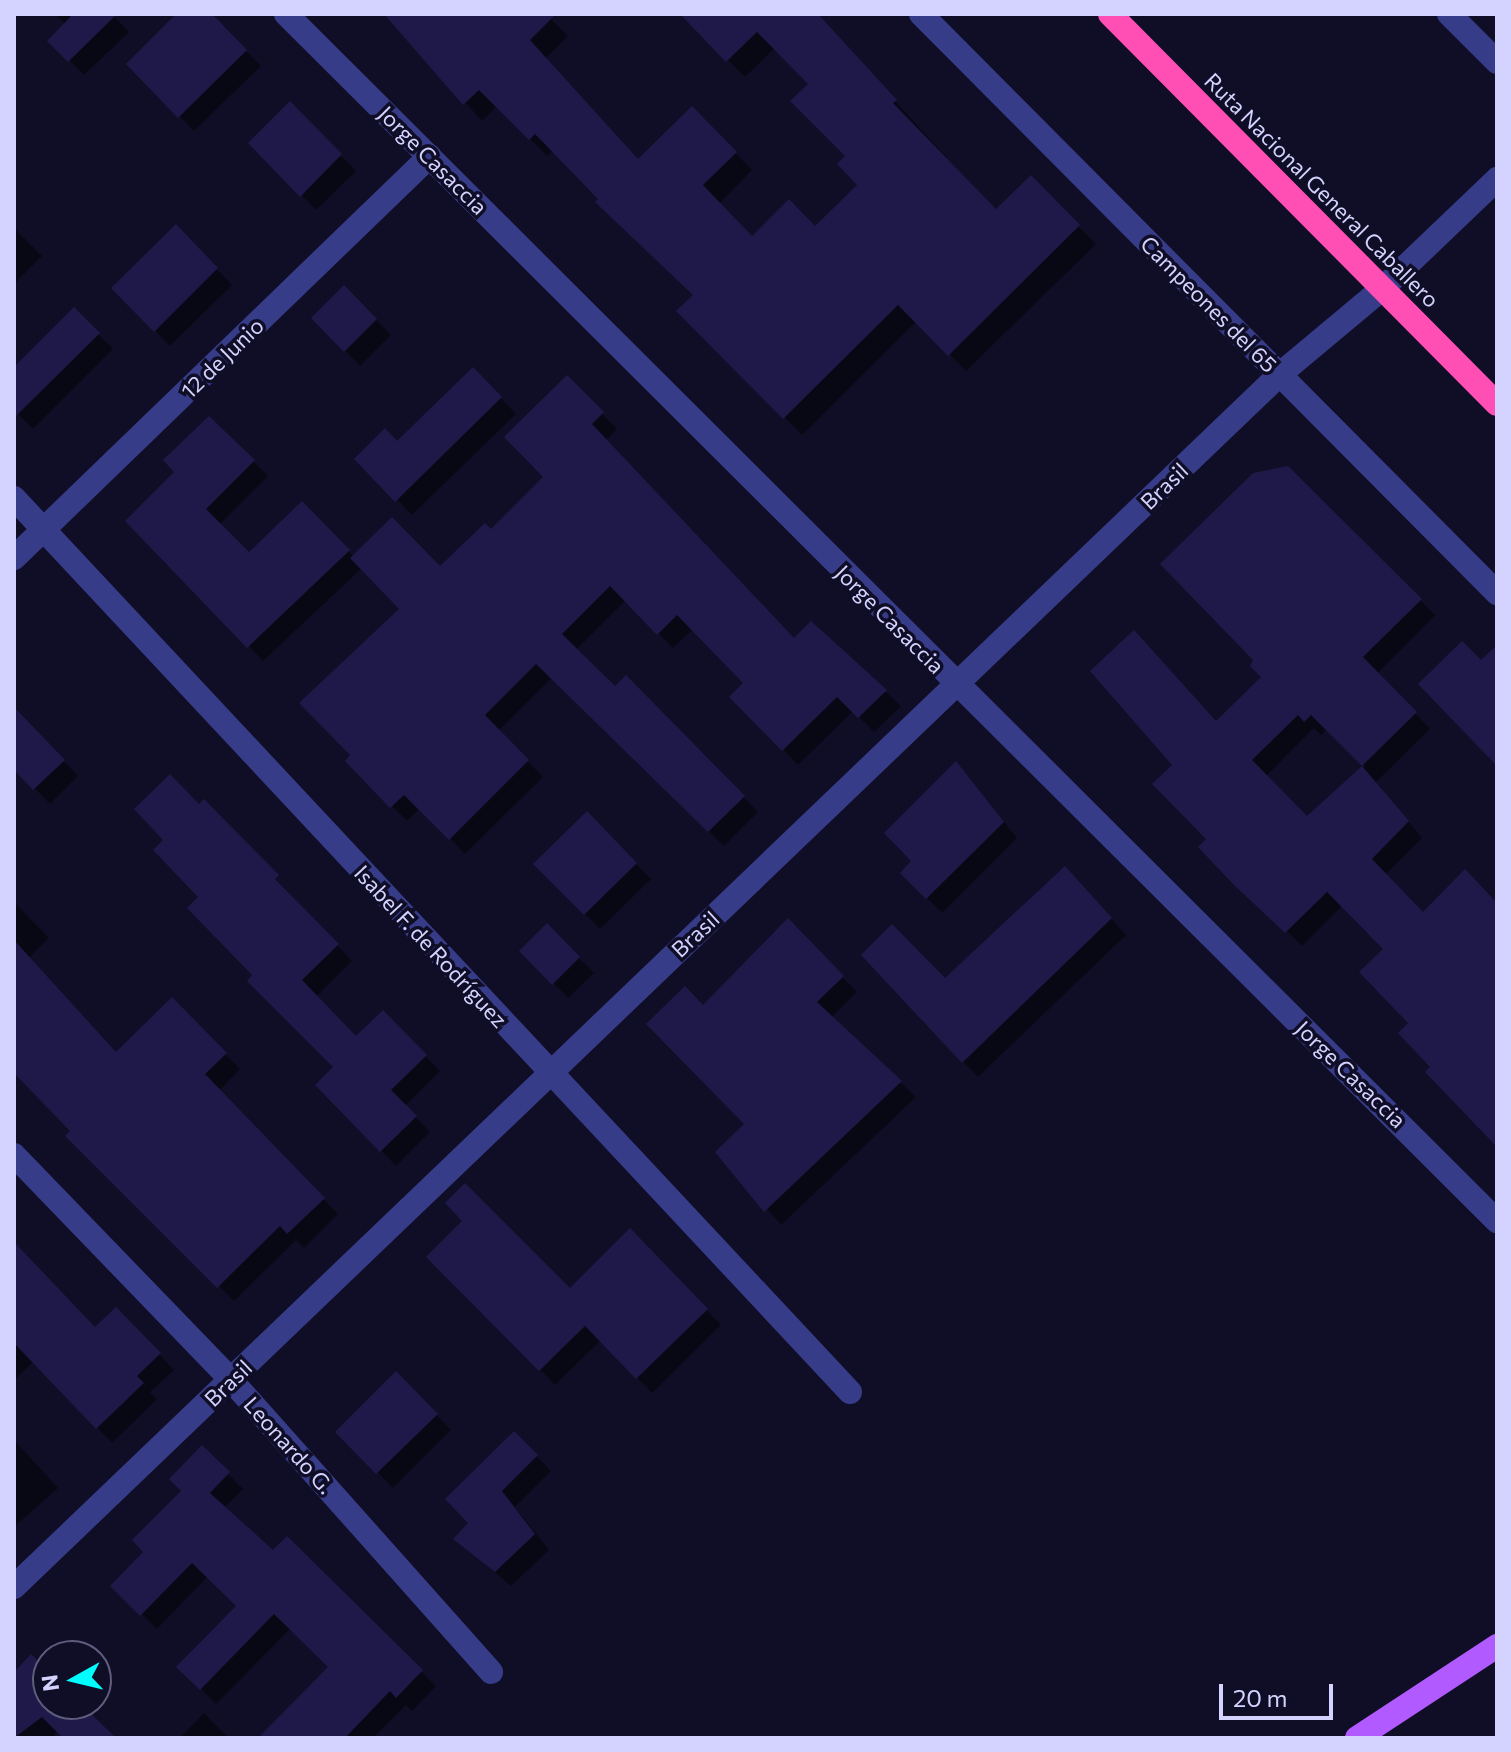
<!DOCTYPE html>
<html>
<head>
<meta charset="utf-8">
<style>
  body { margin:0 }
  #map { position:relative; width:1511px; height:1752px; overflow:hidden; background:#100e26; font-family:Commissioner,sans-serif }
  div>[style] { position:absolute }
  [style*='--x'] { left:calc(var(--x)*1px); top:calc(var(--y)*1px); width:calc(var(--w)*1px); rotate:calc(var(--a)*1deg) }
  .shadow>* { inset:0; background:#0007 }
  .building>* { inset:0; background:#1e1948 }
  .minor>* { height:24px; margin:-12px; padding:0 12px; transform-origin:12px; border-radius:12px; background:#373c88 }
  .major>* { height:24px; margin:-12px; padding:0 12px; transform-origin:12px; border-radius:12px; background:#b15aff }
  .highway>* { height:24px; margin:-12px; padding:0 12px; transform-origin:12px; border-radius:12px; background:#ff4eb4 }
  span { translate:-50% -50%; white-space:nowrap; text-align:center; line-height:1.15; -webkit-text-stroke:7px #100e26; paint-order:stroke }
  .street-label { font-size:22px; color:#d4d3ff }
  .frame { position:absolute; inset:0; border:16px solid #d4d3ff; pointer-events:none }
  .north { position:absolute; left:32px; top:1640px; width:80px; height:80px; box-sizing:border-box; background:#100e26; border:2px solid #5e5d7d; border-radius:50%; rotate:262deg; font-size:22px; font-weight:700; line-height:32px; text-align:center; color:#d4d3ff }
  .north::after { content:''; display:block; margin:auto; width:28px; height:36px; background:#00fefe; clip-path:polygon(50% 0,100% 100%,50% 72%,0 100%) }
  .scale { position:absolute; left:1219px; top:1684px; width:114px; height:36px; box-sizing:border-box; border:4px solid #d4d3ff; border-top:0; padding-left:10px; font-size:24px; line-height:28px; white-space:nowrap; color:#d4d3ff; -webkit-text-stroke:6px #100e26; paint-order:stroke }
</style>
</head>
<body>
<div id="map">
  <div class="shadow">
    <i style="clip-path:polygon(55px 14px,112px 14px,129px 32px,84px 75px,50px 41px,66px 25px)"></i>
    <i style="clip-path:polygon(179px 14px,210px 14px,261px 66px,194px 131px,128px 64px)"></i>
    <i style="clip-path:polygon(385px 14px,546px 14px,568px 36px,546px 58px,639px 161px,692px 109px,752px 170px,719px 204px,752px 239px,815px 229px,859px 185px,810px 84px,775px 48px,745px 77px,690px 21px,697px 14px,816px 14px,996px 212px,1031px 178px,1096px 244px,966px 371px,917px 321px,802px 435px,679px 311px,695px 296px,553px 150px,547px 156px,497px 106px,482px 121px)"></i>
    <i style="clip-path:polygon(290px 104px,356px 171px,316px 210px,251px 143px)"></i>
    <i style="clip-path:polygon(176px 227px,232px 285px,170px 346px,114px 288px)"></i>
    <i style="clip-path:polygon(14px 228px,42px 256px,14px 284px)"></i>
    <i style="clip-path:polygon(344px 287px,391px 335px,360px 366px,313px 318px)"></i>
    <i style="clip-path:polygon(74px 310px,113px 349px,33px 429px,14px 410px,14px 370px)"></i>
    <i style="clip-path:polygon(473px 369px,516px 414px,412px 515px,357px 459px,397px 443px)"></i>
    <i style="clip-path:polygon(567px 378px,617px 429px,606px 440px,795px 640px,812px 624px,901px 706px,874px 732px,853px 711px,798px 765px,732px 697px,746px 684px,693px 629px,673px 648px,626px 600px,576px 650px,615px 689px,626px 677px,758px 812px,724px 846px,553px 677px,498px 731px,543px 777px,465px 854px,420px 808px,407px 821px,347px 761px,402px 609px,362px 568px,263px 661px,128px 521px,177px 472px,209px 418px,268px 476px,219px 525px,249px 555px,302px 504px,354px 557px,440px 569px,491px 531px,546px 477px)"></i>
    <i style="clip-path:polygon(evenodd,1288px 468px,1435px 615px,1377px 674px,1430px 729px,1376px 782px,1422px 838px,1385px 875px,1423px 914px,1497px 905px,1497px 1141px,1433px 1067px,1411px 1023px,1386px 949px,1343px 905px,1302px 946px,1201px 847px,1209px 839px,1217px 723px,1264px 677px,1288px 468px,1314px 728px,1321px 735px,1327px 729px,1365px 766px,1307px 818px,1266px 776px,1314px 728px)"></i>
    <i style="clip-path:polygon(25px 721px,78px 776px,50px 804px,14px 767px,14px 732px)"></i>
    <i style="clip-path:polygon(956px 763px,1017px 838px,942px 913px,903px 873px,914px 861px)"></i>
    <i style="clip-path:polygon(204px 802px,352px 961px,316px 997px,356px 1039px,383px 1012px,440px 1071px,405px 1106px,430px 1132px,396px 1166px,317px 1085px,336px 1067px,255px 975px,201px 897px,199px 806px)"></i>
    <i style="clip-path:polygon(587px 814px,651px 879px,600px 929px,536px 864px)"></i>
    <i style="clip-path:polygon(1080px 883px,1126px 935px,978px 1077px,963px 1062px,945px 981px)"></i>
    <i style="clip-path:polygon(14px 902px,49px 938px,29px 958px,117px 1054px,172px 1000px,240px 1069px,219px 1091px,338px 1214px,304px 1248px,296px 1240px,234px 1301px,68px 1136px,73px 1131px,14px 1071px)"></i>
    <i style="clip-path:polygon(788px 921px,857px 992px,831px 1018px,916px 1097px,781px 1225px,718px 1152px,747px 1124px,704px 1008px)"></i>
    <i style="clip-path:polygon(547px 926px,594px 973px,568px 998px,522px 951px)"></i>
    <i style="clip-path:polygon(630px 1231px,721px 1325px,652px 1393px,601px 1340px,555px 1385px,429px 1257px,570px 1290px)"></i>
    <i style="clip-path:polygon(14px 1243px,96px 1329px,116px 1309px,174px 1370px,150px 1392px,157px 1399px,112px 1443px,34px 1361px,14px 1381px)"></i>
    <i style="clip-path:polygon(396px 1374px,451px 1430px,393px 1488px,338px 1432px)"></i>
    <i style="clip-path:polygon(514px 1433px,551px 1471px,515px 1507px,549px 1550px,511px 1586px,456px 1539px,471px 1523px)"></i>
    <i style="clip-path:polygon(14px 1440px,58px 1488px,14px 1527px)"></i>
    <i style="clip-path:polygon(202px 1448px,243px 1489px,224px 1508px,273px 1553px,287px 1539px,436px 1686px,412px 1711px,406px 1705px,373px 1738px,261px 1738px,331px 1667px,291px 1628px,216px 1704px,179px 1667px,238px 1606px,208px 1576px,157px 1629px,113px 1586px,146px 1552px,184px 1491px)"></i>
    <i style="clip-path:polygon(14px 1674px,48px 1674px,48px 1704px,78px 1704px,113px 1738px,66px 1738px,58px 1731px,51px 1738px,14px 1738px)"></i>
    <i style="clip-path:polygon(204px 1713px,229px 1738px,180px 1738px)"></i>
  </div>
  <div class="building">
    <i style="clip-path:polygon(73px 14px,117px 14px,68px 62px,47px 41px)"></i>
    <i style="clip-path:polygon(176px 14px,212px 14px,247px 50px,178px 118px,126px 64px)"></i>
    <i style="clip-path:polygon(384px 14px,556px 14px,530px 40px,638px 159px,692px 106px,737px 152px,703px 185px,752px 236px,789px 199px,815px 226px,857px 185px,837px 164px,845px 156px,790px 101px,808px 84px,757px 32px,726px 62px,680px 14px,818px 14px,897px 100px,893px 103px,996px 209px,1031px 175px,1080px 225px,948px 356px,898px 305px,783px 419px,676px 311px,693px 295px,595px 202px,598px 199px,535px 134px,529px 140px,479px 90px,463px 105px)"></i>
    <i style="clip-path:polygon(290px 101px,342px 154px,300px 197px,248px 143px)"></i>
    <i style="clip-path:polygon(176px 224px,218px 268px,154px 332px,111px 288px)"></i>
    <i style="clip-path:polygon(344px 285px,377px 319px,344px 352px,311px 318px)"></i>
    <i style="clip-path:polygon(74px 307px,100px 333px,14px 418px,14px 367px)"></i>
    <i style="clip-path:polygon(473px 367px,502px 397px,395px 502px,354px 459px,385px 428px,397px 441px)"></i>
    <i style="clip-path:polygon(567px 375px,604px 412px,592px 424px,794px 638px,811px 621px,887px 690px,858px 718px,837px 697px,782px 751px,729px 697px,743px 683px,677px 615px,657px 635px,610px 586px,562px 634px,615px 686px,626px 675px,745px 796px,708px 832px,536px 664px,485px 715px,529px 760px,449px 840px,404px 795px,390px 808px,345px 761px,350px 755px,299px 703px,399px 609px,350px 558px,392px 517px,440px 566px,485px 523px,491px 529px,543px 477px,504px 437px)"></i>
    <i style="clip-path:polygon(209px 416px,255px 460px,206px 509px,249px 552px,302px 501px,350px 550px,247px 648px,125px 521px,174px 472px,163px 460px)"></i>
    <i style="clip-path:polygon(evenodd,1288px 466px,1422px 599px,1363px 657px,1417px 712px,1362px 766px,1409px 821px,1372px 859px,1423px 912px,1465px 869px,1497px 903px,1497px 1147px,1425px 1072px,1430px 1067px,1398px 1033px,1408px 1023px,1359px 972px,1383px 949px,1327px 892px,1285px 933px,1233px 884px,1198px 847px,1206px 839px,1152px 784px,1172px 765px,1090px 671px,1134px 630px,1216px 721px,1261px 677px,1250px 666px,1253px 660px,1160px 564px,1253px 473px,1288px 466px,1298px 715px,1304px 722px,1311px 715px,1362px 766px,1307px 816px,1252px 760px,1298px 715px)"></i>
    <i style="clip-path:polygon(1462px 641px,1481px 660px,1497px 645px,1497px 766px,1418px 684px)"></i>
    <i style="clip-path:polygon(14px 707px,65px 760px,33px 790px,14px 770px)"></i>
    <i style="clip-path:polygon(956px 761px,1004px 822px,926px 899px,900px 873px,911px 861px,884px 833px)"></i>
    <i style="clip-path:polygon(170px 774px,199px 804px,204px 799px,279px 875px,275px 879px,339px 944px,302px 980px,356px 1036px,383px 1010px,427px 1055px,391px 1090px,417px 1116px,380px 1152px,315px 1085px,333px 1067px,247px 981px,252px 975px,187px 908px,198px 897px,153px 850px,163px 840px,134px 809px)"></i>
    <i style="clip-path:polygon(587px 811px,637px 863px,584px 915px,533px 864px)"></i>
    <i style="clip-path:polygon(1065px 866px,1112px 918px,962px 1063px,861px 955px,892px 924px,945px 978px)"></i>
    <i style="clip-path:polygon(788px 918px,844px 976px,817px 1002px,902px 1081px,764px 1212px,715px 1152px,744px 1124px,646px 1024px,685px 986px,703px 1005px)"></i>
    <i style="clip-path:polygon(547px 923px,580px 957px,552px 985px,519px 951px)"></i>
    <i style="clip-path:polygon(14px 940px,116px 1052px,172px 997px,227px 1053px,205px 1074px,325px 1198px,287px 1234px,280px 1226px,217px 1288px,65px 1136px,70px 1131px,14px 1073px)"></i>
    <i style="clip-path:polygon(465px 1183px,570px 1288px,630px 1228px,708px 1309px,636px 1379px,585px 1326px,539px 1371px,426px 1257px,462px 1221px,445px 1203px)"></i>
    <i style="clip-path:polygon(14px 1242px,95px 1327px,116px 1307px,161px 1353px,137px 1376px,144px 1383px,96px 1429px,14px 1343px)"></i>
    <i style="clip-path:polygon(396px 1371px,438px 1414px,376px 1474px,335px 1432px)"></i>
    <i style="clip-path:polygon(514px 1431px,538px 1455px,502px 1491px,535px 1534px,495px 1572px,453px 1539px,468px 1523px,445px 1499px)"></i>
    <i style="clip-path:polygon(202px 1445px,230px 1472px,210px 1493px,273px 1550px,287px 1536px,423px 1670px,396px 1698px,390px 1691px,345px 1738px,258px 1738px,328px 1667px,274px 1614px,200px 1690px,176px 1667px,236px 1606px,192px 1563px,140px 1616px,110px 1586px,143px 1552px,132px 1540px,181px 1491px,169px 1479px)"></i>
    <i style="clip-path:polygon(31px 1654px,48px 1671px,48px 1704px,81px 1704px,116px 1738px,63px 1738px,42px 1717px,14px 1738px,14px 1672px)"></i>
  </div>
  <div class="minor">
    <i style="--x:286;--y:14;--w:1710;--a:44.91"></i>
    <i style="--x:921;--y:14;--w:817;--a:45.15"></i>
    <i style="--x:1449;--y:14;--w:68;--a:45"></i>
    <i style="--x:14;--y:498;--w:1224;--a:46.92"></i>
    <i style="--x:14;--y:558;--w:578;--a:-44.02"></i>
    <i style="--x:14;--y:1155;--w:313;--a:46"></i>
    <i style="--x:231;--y:1380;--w:391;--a:48.3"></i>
    <i style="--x:14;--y:1587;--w:1752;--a:-43.77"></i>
    <i style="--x:1279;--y:375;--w:136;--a:-39.9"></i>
    <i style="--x:1383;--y:288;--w:158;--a:-43.7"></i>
  </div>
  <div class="major">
    <i style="--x:1357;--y:1738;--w:168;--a:-33.3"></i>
  </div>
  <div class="highway">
    <i style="--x:1110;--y:14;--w:549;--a:45.22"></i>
  </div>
  <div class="street-label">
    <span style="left:433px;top:160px;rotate:45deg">Jorge Casaccia</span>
    <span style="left:1322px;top:190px;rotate:45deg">Ruta Nacional General Caballero</span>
    <span style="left:1209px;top:304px;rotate:45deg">Campeones del 65</span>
    <span style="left:222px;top:358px;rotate:-44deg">12 de Junio</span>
    <span style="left:1164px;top:486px;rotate:-44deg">Brasil</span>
    <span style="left:890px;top:619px;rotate:45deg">Jorge Casaccia</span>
    <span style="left:695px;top:934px;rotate:-43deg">Brasil</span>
    <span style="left:431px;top:946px;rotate:47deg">Isabel F. de Rodríguez</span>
    <span style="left:1351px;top:1074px;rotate:44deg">Jorge Casaccia</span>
    <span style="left:228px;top:1383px;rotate:-44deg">Brasil</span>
    <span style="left:289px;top:1445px;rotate:48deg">Leonardo G.</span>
  </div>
  <div class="frame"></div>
  <div class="north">N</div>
  <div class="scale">20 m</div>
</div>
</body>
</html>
